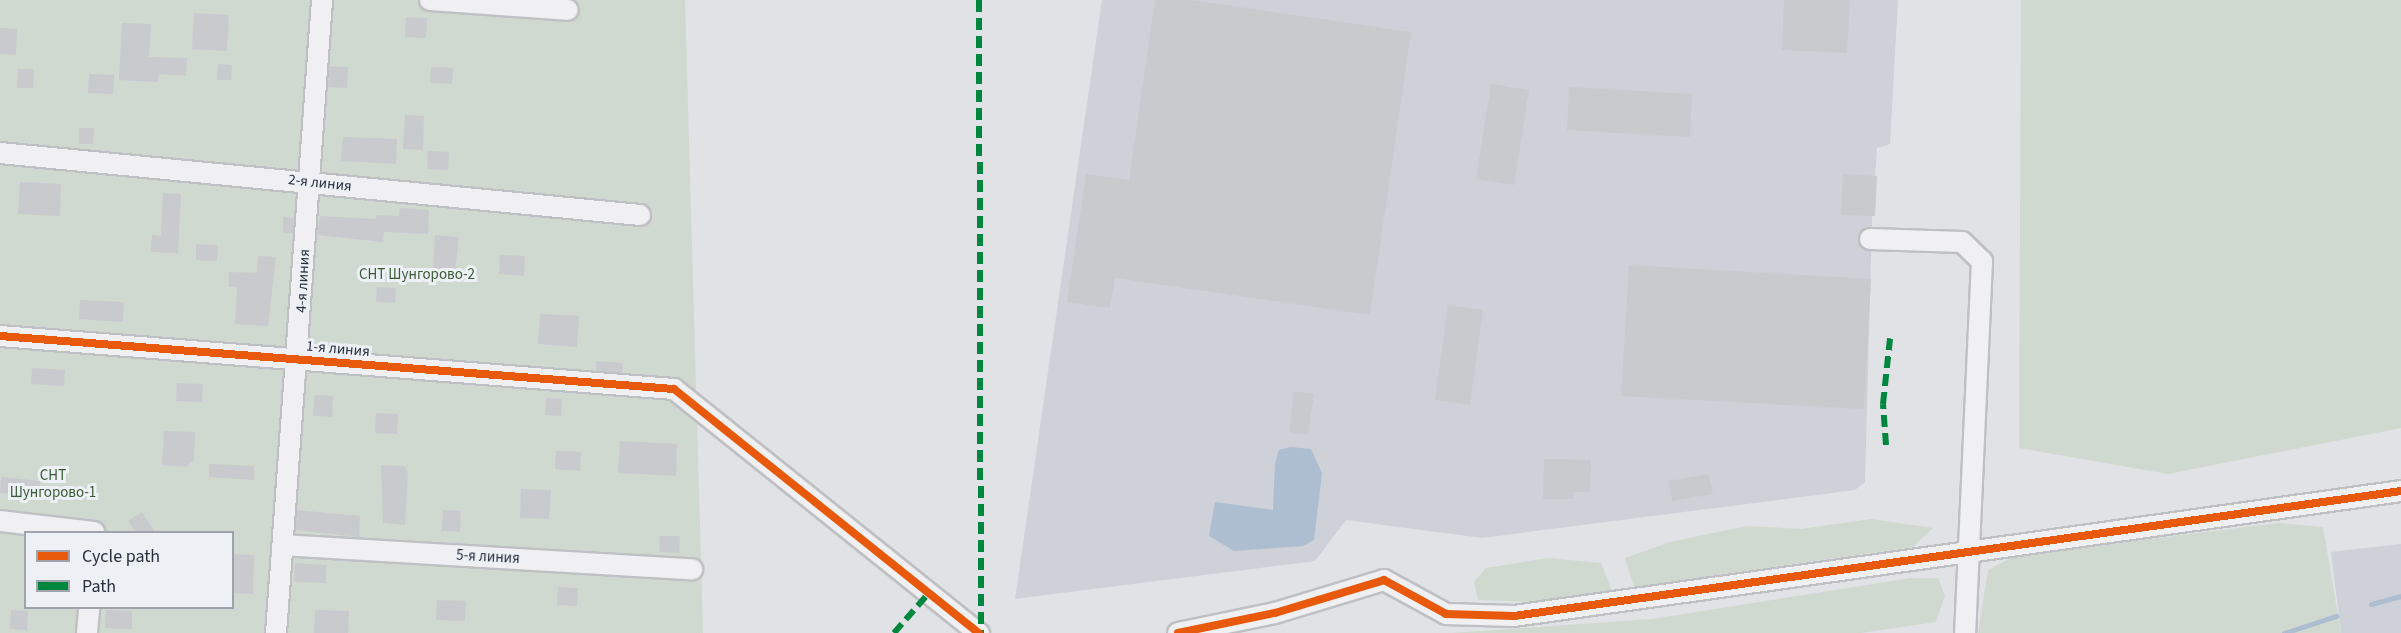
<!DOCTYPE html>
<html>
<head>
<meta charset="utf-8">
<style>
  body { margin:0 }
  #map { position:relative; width:2401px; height:633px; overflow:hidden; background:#e0e2e5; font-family:"Source Sans 3",sans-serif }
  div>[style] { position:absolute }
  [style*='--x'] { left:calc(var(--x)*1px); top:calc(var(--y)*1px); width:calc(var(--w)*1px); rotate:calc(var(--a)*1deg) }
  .built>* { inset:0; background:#ced1d8 }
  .green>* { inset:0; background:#d0d9d0 }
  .water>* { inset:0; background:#aebed1 }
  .stream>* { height:5px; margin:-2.5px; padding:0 2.5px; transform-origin:2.5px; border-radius:2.5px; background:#aebed1 }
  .building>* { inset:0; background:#c8cacd }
  .roads { filter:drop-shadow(2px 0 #bec0c3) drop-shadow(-2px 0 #bec0c3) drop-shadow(0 2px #bec0c3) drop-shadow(0 -2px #bec0c3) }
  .street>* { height:20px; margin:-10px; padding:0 10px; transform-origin:10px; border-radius:10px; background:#f0f0f2 }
  .quiet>* { height:6px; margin-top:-3px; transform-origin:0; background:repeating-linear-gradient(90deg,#00873e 0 12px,transparent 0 18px) }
  .cycleway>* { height:8px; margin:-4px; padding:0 4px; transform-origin:4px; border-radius:4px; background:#e8590c }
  span { translate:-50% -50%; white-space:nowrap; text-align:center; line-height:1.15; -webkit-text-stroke:6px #edf0f5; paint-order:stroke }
  .street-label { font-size:15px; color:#272f3e }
  .park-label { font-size:15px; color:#3a5a35 }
  .legend { position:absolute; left:24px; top:531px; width:210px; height:78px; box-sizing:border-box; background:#edf0f5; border:2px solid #9ea3ac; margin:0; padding:8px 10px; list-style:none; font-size:18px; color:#272f3e }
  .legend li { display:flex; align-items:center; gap:12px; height:30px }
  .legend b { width:30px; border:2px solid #9ea3ac }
</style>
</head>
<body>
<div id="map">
  <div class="built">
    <i style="clip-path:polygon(1102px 0,1898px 0,1890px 144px,1877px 148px,1872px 221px,1865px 482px,1855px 490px,1482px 538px,1346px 520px,1315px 561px,1015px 599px)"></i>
    <i style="clip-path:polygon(2401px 544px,2401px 633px,2341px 633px,2331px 552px)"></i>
  </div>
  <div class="green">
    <i style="clip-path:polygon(evenodd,0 0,685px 0,703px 633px,0 633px,0 0,26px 532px,232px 532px,232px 608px,26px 608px,26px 532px)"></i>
    <i style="clip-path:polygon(2021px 0,2401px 0,2401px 428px,2168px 474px,2019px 448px)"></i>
    <i style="clip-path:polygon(1871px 519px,1933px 528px,1913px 547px,1634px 587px,1625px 558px,1670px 542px,1747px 526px,1801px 529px)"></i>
    <i style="clip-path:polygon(2278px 523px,2323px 527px,2341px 633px,1978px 633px,1988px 570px,2015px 556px)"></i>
    <i style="clip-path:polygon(1548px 558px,1601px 563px,1612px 591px,1546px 602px,1478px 600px,1474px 582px,1486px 568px)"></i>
    <i style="clip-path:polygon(1911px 578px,1938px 578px,1945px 596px,1936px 622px,1861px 633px,1451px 633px,1652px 619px)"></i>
  </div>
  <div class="water">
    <i style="clip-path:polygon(1290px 447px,1311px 449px,1322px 473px,1314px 540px,1303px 546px,1234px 551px,1209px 536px,1215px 502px,1273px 510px,1275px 463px,1279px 450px)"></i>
  </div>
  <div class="stream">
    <i style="--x:2371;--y:604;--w:31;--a:-15"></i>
    <i style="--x:2284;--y:633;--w:55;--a:-18.1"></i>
  </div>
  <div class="building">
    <i style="clip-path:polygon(1155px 0,1190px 0,1411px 32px,1370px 315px,1115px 278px,1110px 308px,1067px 302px,1086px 174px,1129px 180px)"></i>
    <i style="clip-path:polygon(1784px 0,1850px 0,1847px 53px,1782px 50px)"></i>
    <i style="clip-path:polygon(194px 13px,229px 15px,227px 51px,192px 49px)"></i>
    <i style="clip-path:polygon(406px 17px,427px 18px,426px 38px,405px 37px)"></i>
    <i style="clip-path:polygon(122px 23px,151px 24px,149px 57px,187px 58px,186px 76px,159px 74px,158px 82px,119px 80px)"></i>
    <i style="clip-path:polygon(0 28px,17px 29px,16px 55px,0 54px)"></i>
    <i style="clip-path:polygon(218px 64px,232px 65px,231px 80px,217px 80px)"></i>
    <i style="clip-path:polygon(329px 66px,348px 67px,347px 88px,328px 87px)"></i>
    <i style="clip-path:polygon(431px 67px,453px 68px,452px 84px,430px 83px)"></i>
    <i style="clip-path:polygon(18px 69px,34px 69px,33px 88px,17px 88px)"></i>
    <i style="clip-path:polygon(89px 74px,114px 75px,113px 94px,88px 93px)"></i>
    <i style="clip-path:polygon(1491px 84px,1529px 90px,1514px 185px,1476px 179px)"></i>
    <i style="clip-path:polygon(1569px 87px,1692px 94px,1690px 137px,1567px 130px)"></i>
    <i style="clip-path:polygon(405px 115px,424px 116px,423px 150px,403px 149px)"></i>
    <i style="clip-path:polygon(79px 128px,94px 128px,93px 144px,79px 144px)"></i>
    <i style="clip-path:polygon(343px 137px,397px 139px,396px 164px,341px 161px)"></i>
    <i style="clip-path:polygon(428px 151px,449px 152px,448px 170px,427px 169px)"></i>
    <i style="clip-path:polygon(1843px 174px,1877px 176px,1875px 216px,1841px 215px)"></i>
    <i style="clip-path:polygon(20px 182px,61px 184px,60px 216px,18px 214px)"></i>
    <i style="clip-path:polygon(163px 193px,181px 194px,178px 253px,151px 252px,152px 235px,161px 236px)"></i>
    <i style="clip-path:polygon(400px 208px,429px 210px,428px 234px,384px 232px,383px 242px,317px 235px,320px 216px,376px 219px,376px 215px,399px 216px)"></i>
    <i style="clip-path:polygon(283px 217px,294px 218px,293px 233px,283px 233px)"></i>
    <i style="clip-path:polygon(435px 235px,459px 237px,455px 271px,433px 270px)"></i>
    <i style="clip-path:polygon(196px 244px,218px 245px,217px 261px,196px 260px)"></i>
    <i style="clip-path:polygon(500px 255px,525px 256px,524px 276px,499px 274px)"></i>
    <i style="clip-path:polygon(258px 256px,276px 257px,268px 326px,235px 324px,237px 287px,229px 287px,229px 272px,257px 273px)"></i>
    <i style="clip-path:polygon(1629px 265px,1871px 279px,1864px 409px,1621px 396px)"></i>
    <i style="clip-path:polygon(377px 287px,396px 288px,395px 303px,376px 302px)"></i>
    <i style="clip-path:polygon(80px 300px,124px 302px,123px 322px,79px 319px)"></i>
    <i style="clip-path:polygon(1448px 305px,1483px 310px,1470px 405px,1435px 400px)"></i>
    <i style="clip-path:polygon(540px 314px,579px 316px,577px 347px,538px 344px)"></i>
    <i style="clip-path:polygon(596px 361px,623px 363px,622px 373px,596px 371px)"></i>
    <i style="clip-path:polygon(32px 368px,65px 370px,64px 386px,31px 384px)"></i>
    <i style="clip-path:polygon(177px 383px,203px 384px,202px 402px,176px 401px)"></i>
    <i style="clip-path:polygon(1294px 391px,1314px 394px,1308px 435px,1289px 432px)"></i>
    <i style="clip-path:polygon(315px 395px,333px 396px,332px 417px,313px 416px)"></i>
    <i style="clip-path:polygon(546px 398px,562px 399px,561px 416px,545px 415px)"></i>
    <i style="clip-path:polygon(376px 413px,398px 414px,397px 434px,375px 433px)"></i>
    <i style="clip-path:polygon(164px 431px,195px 432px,194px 460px,186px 467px,162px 465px)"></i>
    <i style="clip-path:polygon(620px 441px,677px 444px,676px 476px,618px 473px)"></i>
    <i style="clip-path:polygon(556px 451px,581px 452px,580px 471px,555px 469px)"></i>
    <i style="clip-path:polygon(1544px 459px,1591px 460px,1590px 492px,1573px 492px,1573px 499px,1543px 499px)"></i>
    <i style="clip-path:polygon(209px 464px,254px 466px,254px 480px,209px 477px)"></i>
    <i style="clip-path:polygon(381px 465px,404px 466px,408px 473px,405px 525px,383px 523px)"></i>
    <i style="clip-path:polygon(1709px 474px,1713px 494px,1672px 501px,1669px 481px)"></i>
    <i style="clip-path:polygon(1px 477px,40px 481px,40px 496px,0 493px)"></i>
    <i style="clip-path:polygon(521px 489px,551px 490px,549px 519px,520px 518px)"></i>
    <i style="clip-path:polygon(297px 510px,360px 516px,359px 537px,295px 530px)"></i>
    <i style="clip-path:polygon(443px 510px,461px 511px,460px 532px,442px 531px)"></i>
    <i style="clip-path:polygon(142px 512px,155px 532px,136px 532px,128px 521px)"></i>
    <i style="clip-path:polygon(660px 536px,680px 536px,679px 553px,659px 552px)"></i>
    <i style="clip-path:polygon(232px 554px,254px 555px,253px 594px,232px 593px)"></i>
    <i style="clip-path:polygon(295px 563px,326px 565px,326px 583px,294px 582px)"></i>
    <i style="clip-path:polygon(558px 587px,578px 588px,577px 606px,557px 605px)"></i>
    <i style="clip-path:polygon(437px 600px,466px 601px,465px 621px,436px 620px)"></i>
    <i style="clip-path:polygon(11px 610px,28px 611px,27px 630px,10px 629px)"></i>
    <i style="clip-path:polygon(106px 610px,132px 611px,132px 629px,105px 628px)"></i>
    <i style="clip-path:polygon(315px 610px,349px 611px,348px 633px,314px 633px)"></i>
  </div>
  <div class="roads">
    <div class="street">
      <i style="--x:430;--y:0;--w:138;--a:4.1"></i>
      <i style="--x:0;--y:153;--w:643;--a:5.53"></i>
      <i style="--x:1870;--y:239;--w:92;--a:1.9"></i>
      <i style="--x:1962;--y:242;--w:28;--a:44"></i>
      <i style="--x:1982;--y:261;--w:372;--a:92.6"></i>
      <i style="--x:0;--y:336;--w:676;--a:4.5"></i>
      <i style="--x:674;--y:389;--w:391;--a:38.7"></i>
      <i style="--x:0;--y:521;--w:95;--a:6.7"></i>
      <i style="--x:283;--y:545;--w:410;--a:3.4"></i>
      <i style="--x:87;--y:633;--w:25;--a:-85"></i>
      <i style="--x:276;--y:633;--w:635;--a:-85.84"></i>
      <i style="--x:1178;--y:633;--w:99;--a:-11.7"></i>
      <i style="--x:1275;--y:613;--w:114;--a:-16.8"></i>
      <i style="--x:1384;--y:580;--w:71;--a:28.7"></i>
      <i style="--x:1446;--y:614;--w:68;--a:1.7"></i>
      <i style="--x:1514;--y:616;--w:896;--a:-8.02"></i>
    </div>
  </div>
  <div class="quiet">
    <i style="--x:979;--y:0;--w:633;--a:89.82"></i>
    <i style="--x:1886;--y:445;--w:41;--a:-94.2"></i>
    <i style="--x:1883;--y:404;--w:66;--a:-83.9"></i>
    <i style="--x:894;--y:633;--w:52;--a:-48.9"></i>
  </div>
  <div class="cycleway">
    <i style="--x:0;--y:336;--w:676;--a:4.5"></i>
    <i style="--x:674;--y:389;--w:391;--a:38.7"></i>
    <i style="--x:1178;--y:633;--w:99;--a:-11.7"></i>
    <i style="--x:1275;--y:613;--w:114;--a:-16.8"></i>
    <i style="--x:1384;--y:580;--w:71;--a:28.7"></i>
    <i style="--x:1446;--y:614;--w:68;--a:1.7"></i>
    <i style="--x:1514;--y:616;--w:896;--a:-8.02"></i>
  </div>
  <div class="street-label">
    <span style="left:320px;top:183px;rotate:6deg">2-я линия</span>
    <span style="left:303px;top:281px;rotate:-87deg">4-я линия</span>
    <span style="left:338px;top:349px;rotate:5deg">1-я линия</span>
    <span style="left:488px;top:557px;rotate:3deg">5-я линия</span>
  </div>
  <div class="park-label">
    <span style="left:417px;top:275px">СНТ Шунгорово-2</span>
    <span style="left:53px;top:484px">СНТ<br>Шунгорово-1</span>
  </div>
  <ul class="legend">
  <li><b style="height:8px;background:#e8590c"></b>Cycle path</li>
  <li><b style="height:8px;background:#00873e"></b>Path</li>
  </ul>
</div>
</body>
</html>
